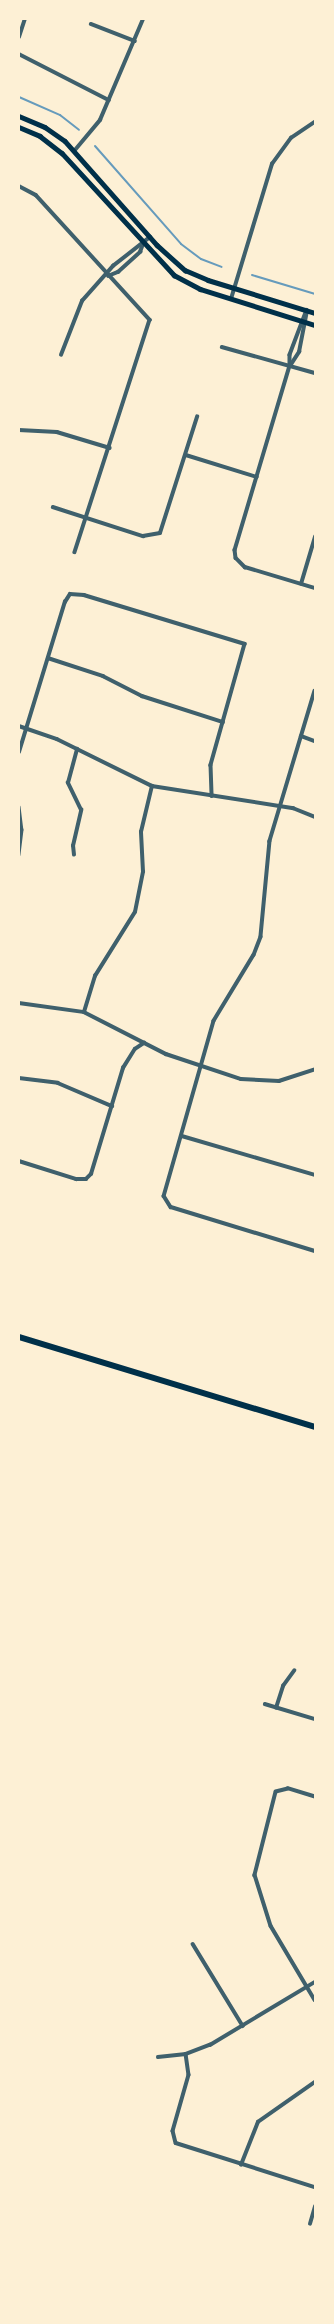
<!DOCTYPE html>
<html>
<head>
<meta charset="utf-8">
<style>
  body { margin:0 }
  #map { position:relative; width:334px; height:2324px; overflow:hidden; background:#fdf0d5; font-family:Literata,serif }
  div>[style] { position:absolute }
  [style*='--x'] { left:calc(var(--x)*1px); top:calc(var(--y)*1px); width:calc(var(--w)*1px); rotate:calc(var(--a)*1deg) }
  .stream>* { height:2px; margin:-1px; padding:0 1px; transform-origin:1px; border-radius:1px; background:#669bbc }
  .minor>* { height:3.5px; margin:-1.75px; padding:0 1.75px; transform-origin:1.75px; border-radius:1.75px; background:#3f606c }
  .secondary>* { height:4.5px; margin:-2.25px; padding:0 2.25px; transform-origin:2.25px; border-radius:2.25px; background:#003049 }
  .primary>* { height:5.5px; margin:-2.75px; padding:0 2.75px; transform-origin:2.75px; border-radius:2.75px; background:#003049 }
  span { translate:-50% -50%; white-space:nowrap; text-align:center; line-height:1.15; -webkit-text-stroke:4px #fdf0d5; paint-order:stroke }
  .frame { position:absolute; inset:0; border:20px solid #fdf0d5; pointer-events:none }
</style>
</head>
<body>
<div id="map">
  <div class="stream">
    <i style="--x:19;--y:97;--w:45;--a:23.7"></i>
    <i style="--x:60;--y:115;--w:24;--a:38"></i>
    <i style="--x:95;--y:146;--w:130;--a:48.7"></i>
    <i style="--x:181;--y:244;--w:25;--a:37"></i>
    <i style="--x:201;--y:259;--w:22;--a:21"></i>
    <i style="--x:252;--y:275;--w:66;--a:16.8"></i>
  </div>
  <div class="minor">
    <i style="--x:91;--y:24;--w:47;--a:21.1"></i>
    <i style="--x:19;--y:37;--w:19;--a:-72"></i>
    <i style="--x:19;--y:54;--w:101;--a:27.1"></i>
    <i style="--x:75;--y:150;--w:39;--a:-50"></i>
    <i style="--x:100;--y:120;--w:110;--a:-66.9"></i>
    <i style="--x:19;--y:186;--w:19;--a:28"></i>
    <i style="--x:36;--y:195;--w:169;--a:47.6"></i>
    <i style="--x:150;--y:320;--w:244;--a:107.9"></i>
    <i style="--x:108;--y:276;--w:11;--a:-22"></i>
    <i style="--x:118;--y:272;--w:30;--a:-42"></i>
    <i style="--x:140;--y:252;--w:9;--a:-69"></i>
    <i style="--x:231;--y:299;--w:141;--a:-73.1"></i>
    <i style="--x:272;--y:164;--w:32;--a:-54"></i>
    <i style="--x:291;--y:138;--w:29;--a:-34"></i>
    <i style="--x:307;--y:310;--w:48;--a:110.7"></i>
    <i style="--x:290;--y:355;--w:11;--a:90"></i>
    <i style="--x:290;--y:366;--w:192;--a:106.6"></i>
    <i style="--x:235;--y:550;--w:8;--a:83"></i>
    <i style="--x:236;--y:558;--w:13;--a:45"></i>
    <i style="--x:245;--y:567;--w:73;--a:16.7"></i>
    <i style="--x:222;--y:347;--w:97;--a:15.6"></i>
    <i style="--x:61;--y:355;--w:58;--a:-68.7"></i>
    <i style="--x:82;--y:301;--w:47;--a:-48.5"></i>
    <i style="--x:113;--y:266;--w:47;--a:-38.1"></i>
    <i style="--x:290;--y:366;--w:17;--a:-57"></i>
    <i style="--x:299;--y:352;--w:42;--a:-79"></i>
    <i style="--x:19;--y:430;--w:38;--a:3"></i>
    <i style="--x:57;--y:432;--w:55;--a:16.8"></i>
    <i style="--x:186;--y:455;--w:74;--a:17.2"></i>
    <i style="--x:53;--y:507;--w:95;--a:17.9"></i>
    <i style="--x:143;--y:536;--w:17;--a:-10"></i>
    <i style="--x:160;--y:533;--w:122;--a:-72.3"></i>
    <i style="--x:301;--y:584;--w:49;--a:-73.4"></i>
    <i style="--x:48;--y:658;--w:58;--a:18.1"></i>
    <i style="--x:103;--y:676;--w:44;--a:27.1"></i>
    <i style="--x:142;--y:696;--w:85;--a:17.8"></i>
    <i style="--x:315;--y:691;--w:157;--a:106.7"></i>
    <i style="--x:270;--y:841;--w:96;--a:95.4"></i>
    <i style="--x:261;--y:937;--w:19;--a:111"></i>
    <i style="--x:254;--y:955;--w:77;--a:121.2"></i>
    <i style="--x:214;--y:1021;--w:182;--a:105.9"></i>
    <i style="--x:164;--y:1196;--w:13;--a:58"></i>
    <i style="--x:171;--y:1207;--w:151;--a:17"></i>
    <i style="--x:19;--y:726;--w:40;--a:18.9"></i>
    <i style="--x:57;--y:739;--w:106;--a:26.3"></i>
    <i style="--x:152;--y:786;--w:143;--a:8.9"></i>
    <i style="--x:293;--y:808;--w:24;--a:22"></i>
    <i style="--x:301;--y:736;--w:15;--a:20"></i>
    <i style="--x:19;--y:752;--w:157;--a:-73"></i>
    <i style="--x:65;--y:602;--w:9;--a:-58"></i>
    <i style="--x:70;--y:594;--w:14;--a:4"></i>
    <i style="--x:84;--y:595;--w:168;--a:16.9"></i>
    <i style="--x:245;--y:644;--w:126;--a:105.7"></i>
    <i style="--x:211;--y:765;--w:31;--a:88"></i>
    <i style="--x:19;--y:807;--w:23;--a:83"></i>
    <i style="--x:22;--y:830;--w:25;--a:97"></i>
    <i style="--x:74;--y:855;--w:9;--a:-96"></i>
    <i style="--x:73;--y:846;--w:37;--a:-77"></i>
    <i style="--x:81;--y:810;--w:30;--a:-116"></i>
    <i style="--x:68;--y:783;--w:35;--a:-75"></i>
    <i style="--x:19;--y:1003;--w:66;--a:7.9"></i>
    <i style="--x:84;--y:1012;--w:92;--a:27.1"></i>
    <i style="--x:166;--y:1054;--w:79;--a:18.4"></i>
    <i style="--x:241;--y:1079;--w:38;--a:3"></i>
    <i style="--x:279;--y:1081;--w:38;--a:-18"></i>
    <i style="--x:84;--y:1012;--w:38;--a:-73"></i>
    <i style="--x:95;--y:976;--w:75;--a:-58"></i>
    <i style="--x:135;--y:912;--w:41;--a:-78.7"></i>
    <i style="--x:143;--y:872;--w:40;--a:-92.9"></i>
    <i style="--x:141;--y:832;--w:47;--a:-76.6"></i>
    <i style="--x:19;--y:1078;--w:39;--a:7"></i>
    <i style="--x:58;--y:1083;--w:59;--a:23.1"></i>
    <i style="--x:182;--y:1136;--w:139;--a:16.3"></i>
    <i style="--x:19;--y:1161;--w:60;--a:17.5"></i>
    <i style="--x:76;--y:1179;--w:10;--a:0"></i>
    <i style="--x:86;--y:1179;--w:7;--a:-45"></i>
    <i style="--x:91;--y:1174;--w:111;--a:-73.2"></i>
    <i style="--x:123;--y:1068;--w:22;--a:-58"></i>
    <i style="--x:135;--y:1049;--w:11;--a:-34"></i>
    <i style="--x:265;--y:1704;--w:52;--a:16.7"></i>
    <i style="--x:276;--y:1708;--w:23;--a:-72"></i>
    <i style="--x:283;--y:1686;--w:19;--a:-54"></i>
    <i style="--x:315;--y:1797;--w:28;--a:-163"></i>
    <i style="--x:288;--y:1789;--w:12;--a:166"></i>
    <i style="--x:276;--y:1792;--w:86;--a:104.2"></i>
    <i style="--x:255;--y:1875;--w:53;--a:72.6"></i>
    <i style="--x:271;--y:1926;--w:86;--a:59.3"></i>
    <i style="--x:193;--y:1944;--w:96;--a:58.6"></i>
    <i style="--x:186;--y:2054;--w:21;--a:82"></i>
    <i style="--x:189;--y:2075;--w:58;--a:105.9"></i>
    <i style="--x:173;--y:2131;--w:12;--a:76"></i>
    <i style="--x:176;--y:2143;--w:146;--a:17.6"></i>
    <i style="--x:158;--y:2057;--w:28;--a:-6"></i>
    <i style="--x:186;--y:2054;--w:26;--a:-21"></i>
    <i style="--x:210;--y:2045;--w:122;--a:-31"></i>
    <i style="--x:241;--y:2165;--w:46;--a:-68.4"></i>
    <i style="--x:258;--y:2122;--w:70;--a:-35.1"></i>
    <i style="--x:310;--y:2224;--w:18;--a:-74"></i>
  </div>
  <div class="secondary">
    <i style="--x:19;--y:116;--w:28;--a:23"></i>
    <i style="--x:45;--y:127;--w:24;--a:35"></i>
    <i style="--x:65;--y:141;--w:139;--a:48.5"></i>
    <i style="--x:157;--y:245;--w:38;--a:42"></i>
    <i style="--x:185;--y:270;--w:25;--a:23"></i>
    <i style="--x:208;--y:280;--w:112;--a:17.1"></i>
    <i style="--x:19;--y:127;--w:23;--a:23"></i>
    <i style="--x:40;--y:136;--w:28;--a:38"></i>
    <i style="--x:62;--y:153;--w:166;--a:47.4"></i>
    <i style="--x:174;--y:275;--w:30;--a:28"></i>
    <i style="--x:200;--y:289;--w:121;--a:17.4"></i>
  </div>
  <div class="primary">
    <i style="--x:19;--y:1337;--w:309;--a:16.9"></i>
  </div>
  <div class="frame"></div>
</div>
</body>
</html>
